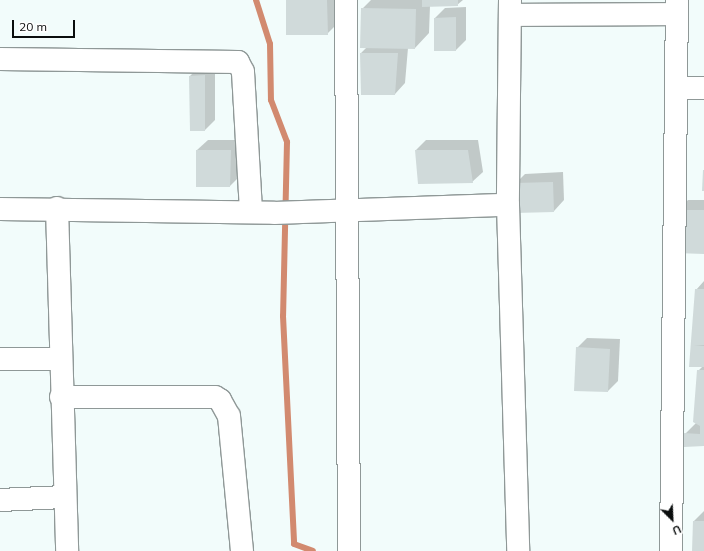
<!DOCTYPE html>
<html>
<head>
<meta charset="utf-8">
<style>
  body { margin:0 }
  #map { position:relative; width:704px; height:551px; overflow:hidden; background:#f2fcfb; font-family:Mulish,sans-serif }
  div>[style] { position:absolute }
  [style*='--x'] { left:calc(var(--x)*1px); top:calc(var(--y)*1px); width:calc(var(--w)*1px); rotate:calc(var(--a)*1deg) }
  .shadow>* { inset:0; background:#0003 }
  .stream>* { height:6px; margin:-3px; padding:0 3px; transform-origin:3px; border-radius:3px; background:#d28a6f }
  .building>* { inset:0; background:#d0dada }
  .roads { filter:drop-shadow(1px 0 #8f9897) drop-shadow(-1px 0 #8f9897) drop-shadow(0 1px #8f9897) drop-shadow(0 -1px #8f9897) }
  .street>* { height:22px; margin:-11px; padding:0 11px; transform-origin:11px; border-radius:11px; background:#fff }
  span { translate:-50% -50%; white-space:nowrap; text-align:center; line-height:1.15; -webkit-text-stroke:3px #fff; paint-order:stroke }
  .north { position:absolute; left:652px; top:499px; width:40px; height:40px; -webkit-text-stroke:3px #fff; paint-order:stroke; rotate:156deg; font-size:11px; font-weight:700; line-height:16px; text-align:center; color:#0a0d0d }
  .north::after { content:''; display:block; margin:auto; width:14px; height:18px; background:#0a0d0d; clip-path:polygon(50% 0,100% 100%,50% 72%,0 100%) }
  .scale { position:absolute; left:12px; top:20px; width:63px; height:18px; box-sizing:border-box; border:2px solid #0a0d0d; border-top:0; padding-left:5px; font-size:12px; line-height:14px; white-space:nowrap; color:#0a0d0d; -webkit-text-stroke:3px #fff; paint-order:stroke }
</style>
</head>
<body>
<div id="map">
  <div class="shadow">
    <i style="clip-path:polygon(287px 0,337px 0,337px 24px,327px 34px)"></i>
    <i style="clip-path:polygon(371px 0,463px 0,457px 5px,430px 6px,429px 33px,415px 48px,408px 48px,405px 83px,395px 94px,361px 53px,367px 47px,362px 9px)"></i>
    <i style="clip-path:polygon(466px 7px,466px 40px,456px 50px,435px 18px,445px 8px)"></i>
    <i style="clip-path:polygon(200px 66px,215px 66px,215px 120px,205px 130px,190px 76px)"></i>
    <i style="clip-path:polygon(208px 140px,240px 140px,240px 176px,230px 186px,197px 150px)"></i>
    <i style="clip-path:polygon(426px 140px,478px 140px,483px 172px,472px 182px,416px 150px)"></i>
    <i style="clip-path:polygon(563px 172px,564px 200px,554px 211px,515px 184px,525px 174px)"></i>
    <i style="clip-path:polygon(688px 200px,704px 200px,704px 253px,678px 210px)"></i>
    <i style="clip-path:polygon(704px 281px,704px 445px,685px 434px,696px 423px,698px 371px,703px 366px,691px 366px,696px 290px)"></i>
    <i style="clip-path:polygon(587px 338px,620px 339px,618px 381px,608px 391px,577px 348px)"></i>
    <i style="clip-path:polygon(704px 511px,704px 551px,693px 551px,694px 521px)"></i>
  </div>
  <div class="stream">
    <i style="--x:256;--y:0;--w:46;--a:72.3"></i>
    <i style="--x:270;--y:44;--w:56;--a:89"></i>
    <i style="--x:271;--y:100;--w:45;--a:69.1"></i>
    <i style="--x:287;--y:142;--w:174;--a:91.3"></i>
    <i style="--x:283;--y:316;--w:228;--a:87.2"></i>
    <i style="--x:294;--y:544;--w:20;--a:20"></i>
  </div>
  <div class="building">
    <i style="clip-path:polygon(286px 0,327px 0,328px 35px,286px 35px)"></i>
    <i style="clip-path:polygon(422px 0,458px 0,458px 6px,422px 7px)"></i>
    <i style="clip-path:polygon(361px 8px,416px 9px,415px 49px,360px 48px)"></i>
    <i style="clip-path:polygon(456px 17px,456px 51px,434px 51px,434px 18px)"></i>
    <i style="clip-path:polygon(360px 53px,398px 53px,395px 95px,361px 95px)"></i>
    <i style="clip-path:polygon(205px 75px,205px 131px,190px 131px,189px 76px)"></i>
    <i style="clip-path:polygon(196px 150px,231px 150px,230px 187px,196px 187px)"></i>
    <i style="clip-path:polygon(415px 150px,468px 150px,473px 183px,418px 184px)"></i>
    <i style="clip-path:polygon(703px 170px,704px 170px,704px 191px,702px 191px)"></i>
    <i style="clip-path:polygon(553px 182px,554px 212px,515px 213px,514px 183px)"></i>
    <i style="clip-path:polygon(677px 210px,704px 210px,704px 254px,676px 253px)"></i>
    <i style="clip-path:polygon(695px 289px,704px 289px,704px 345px,694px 345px,704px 346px,704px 367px,689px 367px)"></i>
    <i style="clip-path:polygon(576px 347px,610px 349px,608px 392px,574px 391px)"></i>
    <i style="clip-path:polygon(697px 370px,704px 370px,704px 446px,684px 447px,683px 433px,700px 434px,700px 426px,693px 422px)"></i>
    <i style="clip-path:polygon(693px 521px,704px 521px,704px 551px,692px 551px)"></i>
  </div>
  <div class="roads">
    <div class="street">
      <i style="--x:346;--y:0;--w:551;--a:89.69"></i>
      <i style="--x:510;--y:0;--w:205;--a:90.6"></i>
      <i style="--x:508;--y:205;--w:346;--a:88.3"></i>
      <i style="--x:510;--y:15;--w:167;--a:-0.3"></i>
      <i style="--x:0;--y:59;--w:238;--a:0.7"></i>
      <i style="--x:238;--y:62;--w:11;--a:63"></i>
      <i style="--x:243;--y:72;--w:138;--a:86.7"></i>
      <i style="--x:676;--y:88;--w:28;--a:0"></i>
      <i style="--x:57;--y:208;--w:343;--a:88.3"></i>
      <i style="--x:0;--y:209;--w:274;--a:0.8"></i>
      <i style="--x:274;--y:213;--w:234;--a:-2"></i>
      <i style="--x:0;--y:359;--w:60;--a:0"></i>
      <i style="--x:61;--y:397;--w:154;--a:0"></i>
      <i style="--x:215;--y:397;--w:6;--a:31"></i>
      <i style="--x:220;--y:400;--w:18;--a:61"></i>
      <i style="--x:229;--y:416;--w:136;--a:84.5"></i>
      <i style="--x:0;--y:500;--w:63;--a:-2.7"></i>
      <i style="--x:671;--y:551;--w:551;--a:-89.38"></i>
    </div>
  </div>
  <div class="north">U</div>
  <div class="scale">20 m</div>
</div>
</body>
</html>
